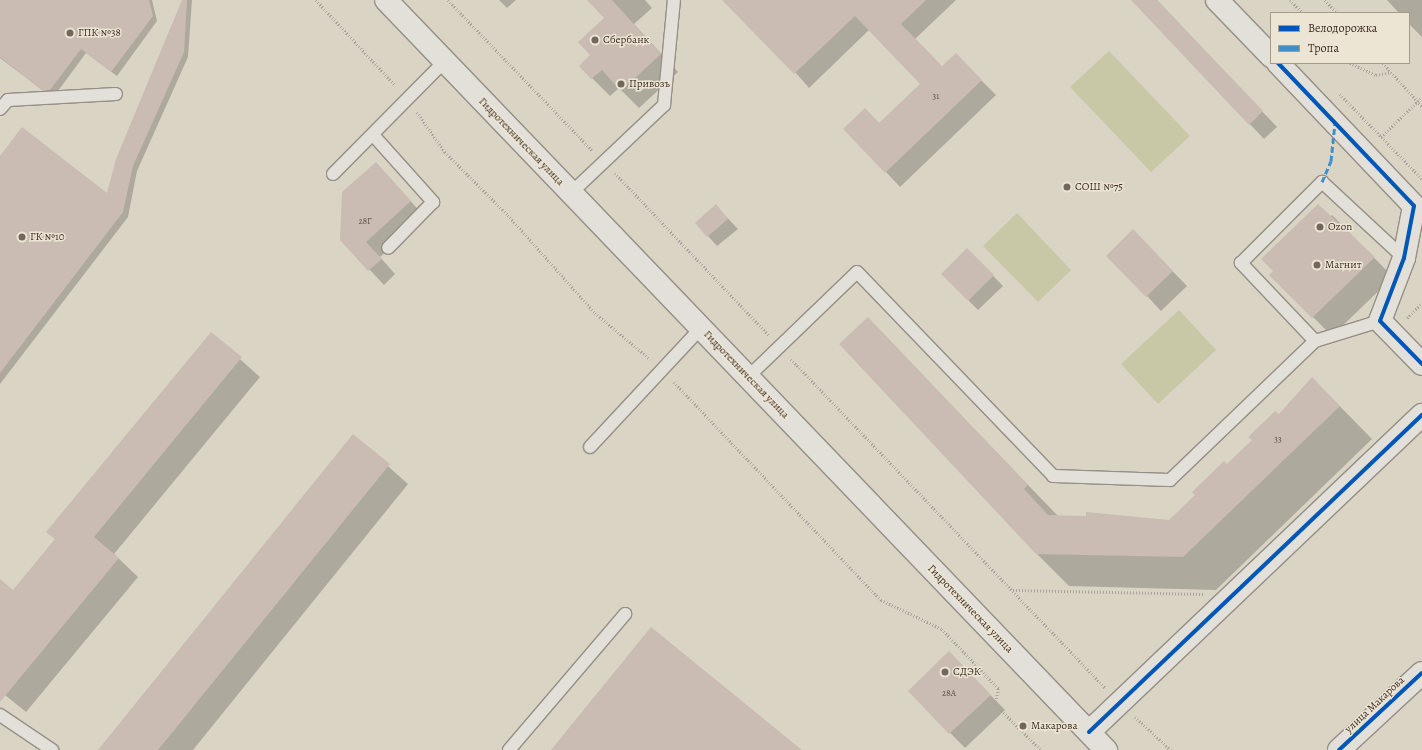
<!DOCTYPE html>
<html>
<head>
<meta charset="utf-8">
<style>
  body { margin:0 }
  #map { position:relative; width:1422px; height:750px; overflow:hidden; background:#dad4c5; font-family:Alegreya,serif }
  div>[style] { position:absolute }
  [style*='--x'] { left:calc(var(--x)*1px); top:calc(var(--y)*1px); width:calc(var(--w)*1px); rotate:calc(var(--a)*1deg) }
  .green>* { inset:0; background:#c8c7a6 }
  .shadow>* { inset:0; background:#0003 }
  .building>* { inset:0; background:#cabcb3 }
  .path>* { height:2.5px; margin-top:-1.25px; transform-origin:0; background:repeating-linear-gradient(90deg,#a6a39c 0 1px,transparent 0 3px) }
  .roads { filter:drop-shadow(1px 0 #958f86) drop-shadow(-1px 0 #958f86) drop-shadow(0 1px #958f86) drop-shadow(0 -1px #958f86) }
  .lane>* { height:12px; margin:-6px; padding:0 6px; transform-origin:6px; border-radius:6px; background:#e2e0d9 }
  .street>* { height:22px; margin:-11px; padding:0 11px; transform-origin:11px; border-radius:11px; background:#e2e0d9 }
  .secondary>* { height:22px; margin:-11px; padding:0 11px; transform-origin:11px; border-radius:11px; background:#e2e0d9 }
  .quiet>* { height:3px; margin-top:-1.5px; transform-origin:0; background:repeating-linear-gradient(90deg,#3e90cb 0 6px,transparent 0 9px) }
  .cycleway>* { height:4px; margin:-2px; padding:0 2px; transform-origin:2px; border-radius:2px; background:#0057b8 }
  .dots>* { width:11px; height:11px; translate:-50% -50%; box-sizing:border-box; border:2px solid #ece5d4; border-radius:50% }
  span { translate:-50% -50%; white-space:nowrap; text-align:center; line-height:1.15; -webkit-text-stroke:3px #ece5d4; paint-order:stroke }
  .number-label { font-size:9px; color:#5f4f47 }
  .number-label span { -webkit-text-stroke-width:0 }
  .poi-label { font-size:11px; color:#3b2b23 }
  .left { translate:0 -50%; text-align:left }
  .street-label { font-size:11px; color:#3b2b23 }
  .legend { position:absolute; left:1270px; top:12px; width:140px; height:52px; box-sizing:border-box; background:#ece5d4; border:1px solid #a59b8d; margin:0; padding:5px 7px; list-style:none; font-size:12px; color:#3b2b23 }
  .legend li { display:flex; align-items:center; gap:8px; height:20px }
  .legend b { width:20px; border:1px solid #a59b8d }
</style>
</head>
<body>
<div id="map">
  <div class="green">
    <i style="clip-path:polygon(1109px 51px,1190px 136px,1151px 172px,1070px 87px)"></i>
    <i style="clip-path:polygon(1017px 213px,1071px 270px,1038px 302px,983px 246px)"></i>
    <i style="clip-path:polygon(1179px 310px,1216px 350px,1158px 404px,1121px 364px)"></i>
  </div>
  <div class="shadow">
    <i style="clip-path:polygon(0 0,152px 0,157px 21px,117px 76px,86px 53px,55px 95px,49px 95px,0 58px)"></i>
    <i style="clip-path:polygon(183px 0,192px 0,188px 57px,137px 171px,128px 217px,0 384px,0 158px,108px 194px)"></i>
    <i style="clip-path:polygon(499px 0,516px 0,507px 8px)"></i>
    <i style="clip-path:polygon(589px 0,645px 0,652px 8px,634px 24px,678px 72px,639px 108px,619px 88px,610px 96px,580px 66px,591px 55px,605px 18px)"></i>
    <i style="clip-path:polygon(732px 0,956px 0,915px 39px,942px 67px,970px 69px,996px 95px,900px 187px,886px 172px,880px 124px,922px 84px,869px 30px,809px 88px)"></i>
    <i style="clip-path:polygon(1132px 0,1157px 0,1277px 127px,1264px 139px)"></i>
    <i style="clip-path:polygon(1387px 0,1422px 0,1422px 37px,1409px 24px,1409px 13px,1399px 13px)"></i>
    <i style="clip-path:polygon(376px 163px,425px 217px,380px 257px,395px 274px,384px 285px,341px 239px)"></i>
    <i style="clip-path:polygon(716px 206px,738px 229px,717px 246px,696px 223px)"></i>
    <i style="clip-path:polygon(1332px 215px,1393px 277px,1332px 336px,1271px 275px)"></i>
    <i style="clip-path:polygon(1147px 245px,1187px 286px,1161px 311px,1147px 296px)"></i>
    <i style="clip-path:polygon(967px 249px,1003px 286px,978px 310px,942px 274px)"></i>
    <i style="clip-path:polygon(868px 319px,1058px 516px,1170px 521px,1279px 416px,1312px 378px,1372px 439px,1216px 590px,1069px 586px,1036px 553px)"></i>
    <i style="clip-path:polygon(212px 334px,260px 377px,114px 554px,138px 577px,26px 712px,0 691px,0 590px,13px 591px,56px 540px,48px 532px)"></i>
    <i style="clip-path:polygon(354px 436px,408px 484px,193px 750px,101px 750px)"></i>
    <i style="clip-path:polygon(963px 667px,1005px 710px,965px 748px,909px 691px)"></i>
  </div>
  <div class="building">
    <i style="clip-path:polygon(0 0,149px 0,153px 16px,111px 72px,81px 49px,50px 90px,43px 91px,0 57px)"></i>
    <i style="clip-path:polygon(182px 0,187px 0,184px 52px,133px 166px,123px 212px,0 373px,0 156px,22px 127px,107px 193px,116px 159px)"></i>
    <i style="clip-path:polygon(587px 0,612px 0,661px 54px,621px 91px,602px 70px,591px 79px,579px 66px,590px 55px,578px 42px,604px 18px)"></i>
    <i style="clip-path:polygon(722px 0,926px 0,901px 24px,942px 66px,956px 53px,982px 80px,885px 173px,843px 129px,865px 108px,879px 123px,920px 84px,855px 16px,794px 74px)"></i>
    <i style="clip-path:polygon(1131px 0,1157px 0,1263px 111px,1249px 125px)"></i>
    <i style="clip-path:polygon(376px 162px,411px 201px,366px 242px,382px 259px,368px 271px,340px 240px,342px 192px)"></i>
    <i style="clip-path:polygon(716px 204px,728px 219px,707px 237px,695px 223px)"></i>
    <i style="clip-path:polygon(1318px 204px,1375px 257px,1312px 318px,1269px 275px,1273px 271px,1261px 259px)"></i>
    <i style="clip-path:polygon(1133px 229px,1173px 271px,1146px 297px,1106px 256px)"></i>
    <i style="clip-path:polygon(967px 248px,994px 275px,968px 301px,941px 274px)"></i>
    <i style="clip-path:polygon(868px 317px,1028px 485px,1024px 489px,1048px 515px,1086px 516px,1086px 512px,1169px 520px,1195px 495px,1192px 492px,1224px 461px,1227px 464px,1252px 440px,1248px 437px,1275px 411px,1279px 414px,1312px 377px,1340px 406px,1183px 557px,1036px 554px,839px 344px)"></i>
    <i style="clip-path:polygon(211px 332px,242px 357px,94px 537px,119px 558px,0 702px,0 579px,13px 590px,55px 539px,46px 532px)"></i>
    <i style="clip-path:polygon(353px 434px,390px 464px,158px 750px,98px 750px)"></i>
    <i style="clip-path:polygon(651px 627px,802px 750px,551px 750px)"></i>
    <i style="clip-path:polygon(949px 651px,991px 695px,949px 734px,908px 691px)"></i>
  </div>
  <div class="path">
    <i style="--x:316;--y:0;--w:117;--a:47.1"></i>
    <i style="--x:448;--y:0;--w:208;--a:46.2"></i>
    <i style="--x:1290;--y:0;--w:18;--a:45"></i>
    <i style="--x:1325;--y:0;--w:18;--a:47"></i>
    <i style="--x:1350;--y:63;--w:29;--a:25"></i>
    <i style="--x:1376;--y:75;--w:15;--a:-11"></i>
    <i style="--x:1383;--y:63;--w:58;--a:47.8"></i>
    <i style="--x:1340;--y:94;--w:118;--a:46"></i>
    <i style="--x:417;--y:112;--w:49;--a:55"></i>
    <i style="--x:445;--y:152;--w:89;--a:45"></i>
    <i style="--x:508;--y:215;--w:131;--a:48.4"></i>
    <i style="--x:595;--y:313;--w:72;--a:39.9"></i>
    <i style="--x:1381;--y:137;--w:57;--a:-44.3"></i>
    <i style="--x:615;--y:173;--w:224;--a:46.5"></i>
    <i style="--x:1407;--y:318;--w:21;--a:-45"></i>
    <i style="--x:791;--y:359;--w:455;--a:46.3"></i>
    <i style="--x:674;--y:382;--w:301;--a:46.5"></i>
    <i style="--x:881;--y:600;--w:68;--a:25.4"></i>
    <i style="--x:942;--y:629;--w:83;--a:46.5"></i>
    <i style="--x:999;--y:689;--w:16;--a:105"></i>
    <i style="--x:995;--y:704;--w:65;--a:45"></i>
    <i style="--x:1013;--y:590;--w:191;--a:1.2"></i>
    <i style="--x:1135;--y:717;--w:49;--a:42.5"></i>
  </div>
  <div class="roads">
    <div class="lane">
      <i style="--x:0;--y:109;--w:12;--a:-48"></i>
      <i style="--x:8;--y:100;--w:108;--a:-3.2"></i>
      <i style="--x:374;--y:136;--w:89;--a:48.2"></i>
      <i style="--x:433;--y:202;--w:64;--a:134.4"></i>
      <i style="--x:333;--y:174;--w:158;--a:-45.3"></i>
      <i style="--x:571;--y:193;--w:128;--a:-43.4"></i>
      <i style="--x:664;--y:105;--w:105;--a:-84.6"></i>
      <i style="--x:1315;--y:341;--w:108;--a:-133.5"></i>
      <i style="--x:1241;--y:263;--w:115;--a:-45"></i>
      <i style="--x:1322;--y:182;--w:112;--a:42.8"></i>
      <i style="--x:748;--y:377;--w:151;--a:-43.9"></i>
      <i style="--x:857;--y:272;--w:283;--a:46.1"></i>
      <i style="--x:1053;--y:476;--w:117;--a:2"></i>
      <i style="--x:1170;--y:480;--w:201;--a:-43.8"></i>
      <i style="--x:1315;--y:341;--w:68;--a:-17.1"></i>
      <i style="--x:590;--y:447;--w:163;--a:-47"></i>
      <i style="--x:0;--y:715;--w:63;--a:33.9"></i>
      <i style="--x:509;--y:750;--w:179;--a:-49.5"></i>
    </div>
    <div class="street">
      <i style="--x:1217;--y:0;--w:78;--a:46"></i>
      <i style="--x:1278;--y:63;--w:197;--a:46.4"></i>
      <i style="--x:1414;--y:206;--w:53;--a:100.9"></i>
      <i style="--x:1404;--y:258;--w:67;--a:110.9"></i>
      <i style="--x:1380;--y:321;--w:60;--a:45.7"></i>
      <i style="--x:1089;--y:732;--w:460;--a:-43.6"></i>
      <i style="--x:1339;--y:750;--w:113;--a:-42.9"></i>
    </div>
    <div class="secondary">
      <i style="--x:386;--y:0;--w:1040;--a:46.17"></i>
    </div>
  </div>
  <div class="quiet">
    <i style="--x:1322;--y:182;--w:23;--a:-67"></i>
    <i style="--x:1331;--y:161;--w:38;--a:-84"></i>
  </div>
  <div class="cycleway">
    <i style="--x:1278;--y:63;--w:197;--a:46.4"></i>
    <i style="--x:1414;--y:206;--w:53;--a:100.9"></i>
    <i style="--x:1404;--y:258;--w:67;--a:110.9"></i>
    <i style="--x:1380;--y:321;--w:60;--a:45.7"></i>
    <i style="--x:1089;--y:732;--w:460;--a:-43.6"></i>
    <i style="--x:1339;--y:750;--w:113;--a:-42.9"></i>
  </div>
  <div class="dots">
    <i style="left:70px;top:33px;background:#73665c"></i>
    <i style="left:595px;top:40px;background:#73665c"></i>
    <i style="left:621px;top:84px;background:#73665c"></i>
    <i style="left:1067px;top:187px;background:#73665c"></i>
    <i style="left:1320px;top:227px;background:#73665c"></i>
    <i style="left:22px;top:237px;background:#73665c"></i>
    <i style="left:1317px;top:265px;background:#73665c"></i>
    <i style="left:945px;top:672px;background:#73665c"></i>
    <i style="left:1023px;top:726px;background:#73665c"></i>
  </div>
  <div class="number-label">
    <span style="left:936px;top:96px">31</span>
    <span style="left:365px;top:221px">28Г</span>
    <span style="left:1278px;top:439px">33</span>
    <span style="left:949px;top:693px">28А</span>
  </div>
  <div class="poi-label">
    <span class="left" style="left:78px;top:33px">ГПК №38</span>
    <span class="left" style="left:603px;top:40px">Сбербанк</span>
    <span class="left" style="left:629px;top:84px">Привозъ</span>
    <span class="left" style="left:1075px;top:187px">СОШ №75</span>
    <span class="left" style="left:1328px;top:227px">Ozon</span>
    <span class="left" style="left:30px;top:237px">ГК №10</span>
    <span class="left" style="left:1325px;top:265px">Магнит</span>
    <span class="left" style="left:953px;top:672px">СДЭК</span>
    <span class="left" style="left:1031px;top:726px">Макарова</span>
  </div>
  <div class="street-label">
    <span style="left:521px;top:142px;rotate:46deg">Гидротехническая улица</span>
    <span style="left:746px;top:375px;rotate:46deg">Гидротехническая улица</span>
    <span style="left:970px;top:609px;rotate:46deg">Гидротехническая улица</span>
    <span style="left:1375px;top:705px;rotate:-43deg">улица Макарова</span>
  </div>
  <ul class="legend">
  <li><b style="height:5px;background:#0057b8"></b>Велодорожка</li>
  <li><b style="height:5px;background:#3e90cb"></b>Тропа</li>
  </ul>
</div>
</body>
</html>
